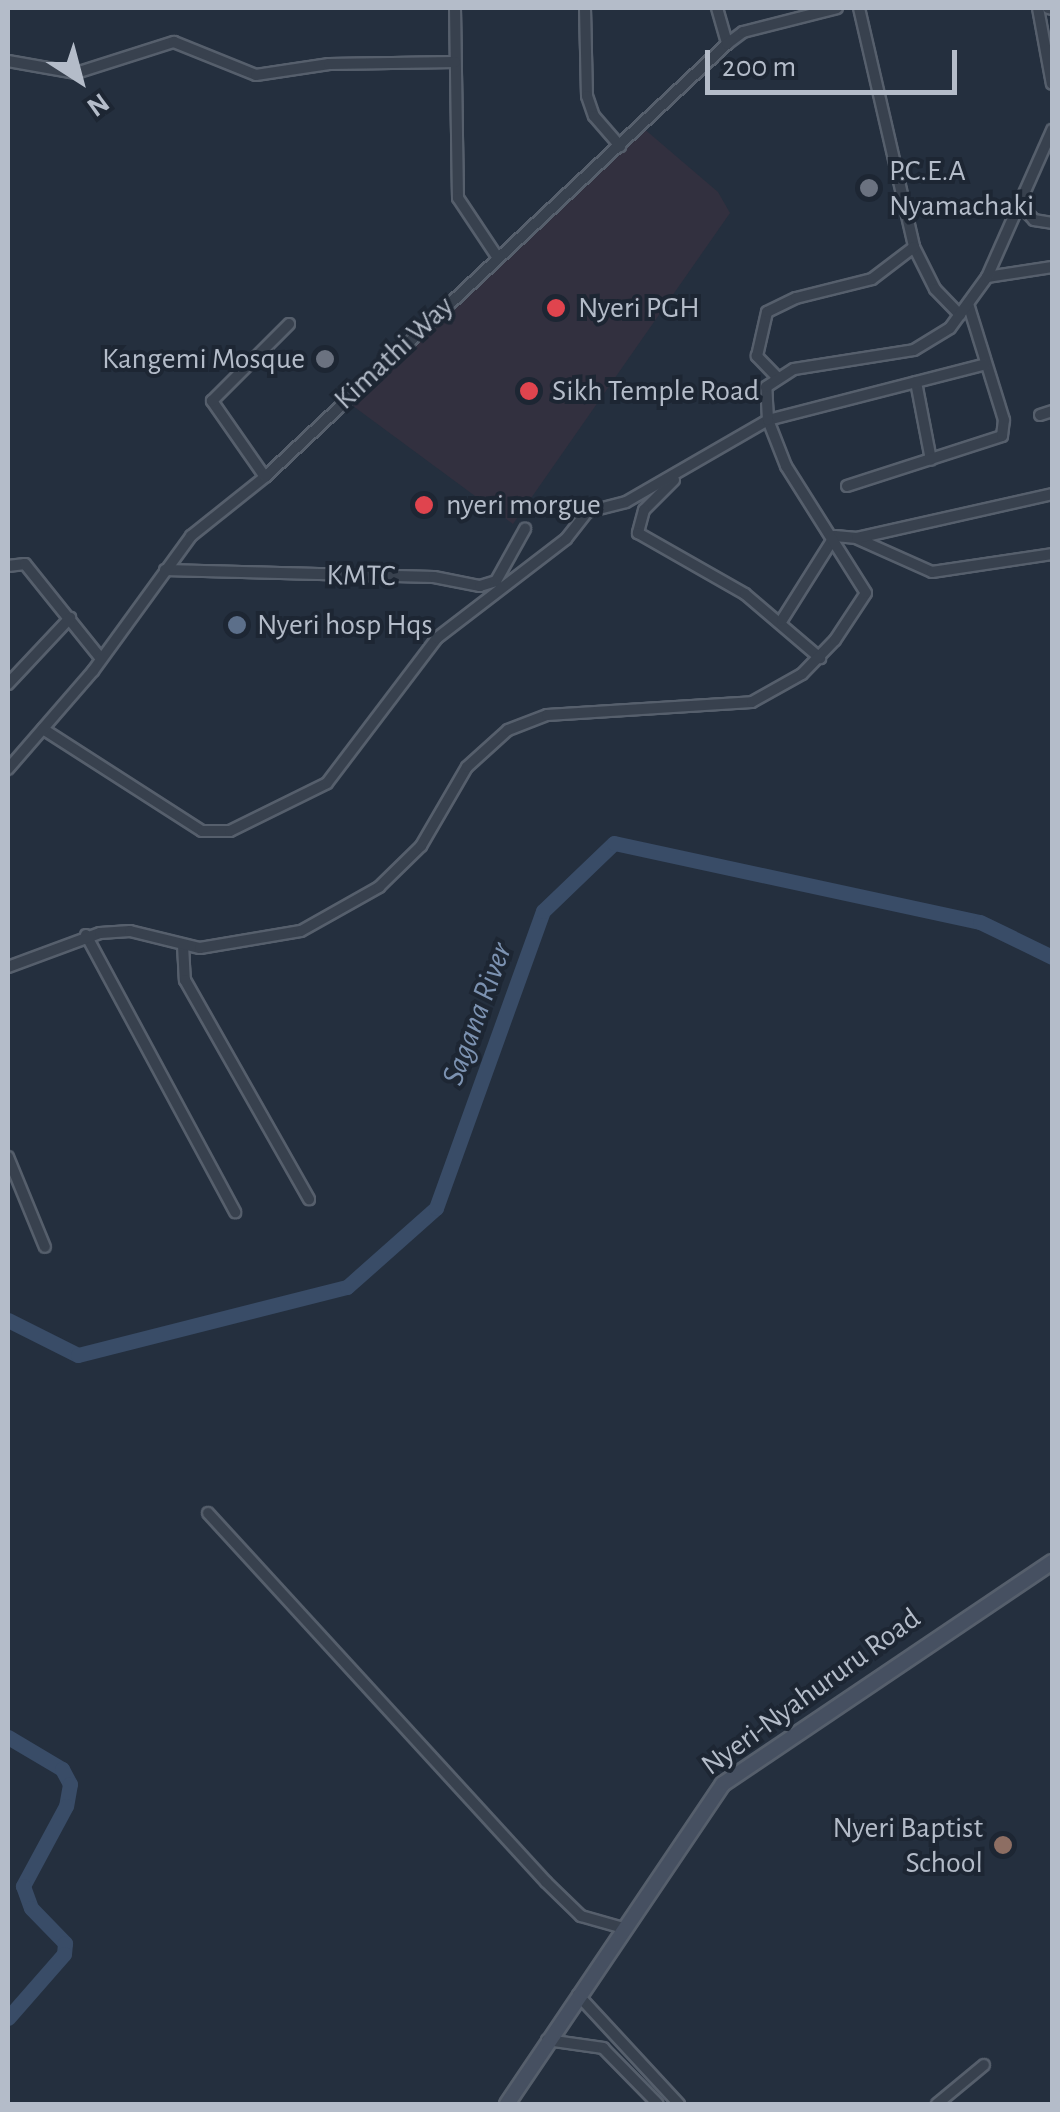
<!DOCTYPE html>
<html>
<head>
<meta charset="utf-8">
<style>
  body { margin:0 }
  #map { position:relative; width:1060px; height:2112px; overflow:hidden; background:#242f3e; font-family:"Alegreya Sans",sans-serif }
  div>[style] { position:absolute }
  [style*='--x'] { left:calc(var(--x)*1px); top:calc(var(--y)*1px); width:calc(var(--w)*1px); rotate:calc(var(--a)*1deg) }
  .medical>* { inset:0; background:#32303f }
  .river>* { height:15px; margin:-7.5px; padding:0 7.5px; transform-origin:7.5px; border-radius:7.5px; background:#394c67 }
  .roads { filter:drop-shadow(2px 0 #565f6c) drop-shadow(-2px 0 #565f6c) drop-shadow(0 2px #565f6c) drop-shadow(0 -2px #565f6c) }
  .street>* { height:10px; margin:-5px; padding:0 5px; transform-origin:5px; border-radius:5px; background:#38414e }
  .secondary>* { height:14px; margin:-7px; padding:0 7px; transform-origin:7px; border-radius:7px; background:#465061 }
  .dots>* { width:28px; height:28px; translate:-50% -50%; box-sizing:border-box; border:5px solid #1d2633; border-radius:50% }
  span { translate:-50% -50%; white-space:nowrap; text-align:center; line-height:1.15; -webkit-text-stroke:8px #1d2633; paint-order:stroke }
  .poi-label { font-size:30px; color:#b4bcc9 }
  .left { translate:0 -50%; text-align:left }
  .right { translate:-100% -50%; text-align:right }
  .street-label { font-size:30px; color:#b4bcc9 }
  .water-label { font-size:32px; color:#7c92b1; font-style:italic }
  .frame { position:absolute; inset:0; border:10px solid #b4bcc9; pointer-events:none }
  .north { position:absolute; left:30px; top:30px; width:100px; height:100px; -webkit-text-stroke:8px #1d2633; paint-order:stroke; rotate:144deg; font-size:28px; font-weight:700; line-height:40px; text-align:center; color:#b4bcc9 }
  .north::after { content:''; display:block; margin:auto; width:35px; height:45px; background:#b4bcc9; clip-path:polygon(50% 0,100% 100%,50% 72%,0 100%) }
  .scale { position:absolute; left:705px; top:50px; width:252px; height:45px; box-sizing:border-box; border:5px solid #b4bcc9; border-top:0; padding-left:12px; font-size:30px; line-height:35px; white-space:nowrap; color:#b4bcc9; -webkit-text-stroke:8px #1d2633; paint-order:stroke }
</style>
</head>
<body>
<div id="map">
  <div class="medical">
    <i style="clip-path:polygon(642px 127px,718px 192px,730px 213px,513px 524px,349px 403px)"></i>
  </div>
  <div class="river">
    <i style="--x:8;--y:1320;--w:78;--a:26.6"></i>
    <i style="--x:78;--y:1355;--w:277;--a:-14.2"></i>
    <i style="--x:347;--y:1287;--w:119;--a:-41.6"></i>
    <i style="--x:436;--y:1208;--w:316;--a:-70.2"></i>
    <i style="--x:543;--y:911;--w:98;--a:-43.8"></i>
    <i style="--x:614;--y:843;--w:374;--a:12.2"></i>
    <i style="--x:980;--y:922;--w:80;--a:25.9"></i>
    <i style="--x:8;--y:1737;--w:63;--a:30.7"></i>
    <i style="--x:62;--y:1769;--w:17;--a:62"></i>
    <i style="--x:70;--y:1784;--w:22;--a:100"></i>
    <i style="--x:66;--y:1806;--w:91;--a:118.3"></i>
    <i style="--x:23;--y:1886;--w:23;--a:70"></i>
    <i style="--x:31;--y:1908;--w:49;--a:45.8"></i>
    <i style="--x:65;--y:1943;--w:11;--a:95"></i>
    <i style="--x:64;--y:1954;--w:85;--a:131.2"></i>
  </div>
  <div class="roads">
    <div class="street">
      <i style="--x:455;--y:8;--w:190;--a:89.1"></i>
      <i style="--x:458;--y:198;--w:72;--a:56.3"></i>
      <i style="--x:585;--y:8;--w:88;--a:88.7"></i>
      <i style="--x:587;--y:96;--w:21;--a:71"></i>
      <i style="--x:594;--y:116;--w:40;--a:49"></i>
      <i style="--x:717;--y:8;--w:37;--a:74"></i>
      <i style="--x:859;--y:8;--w:245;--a:77"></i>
      <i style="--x:914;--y:247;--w:47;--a:63.4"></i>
      <i style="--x:935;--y:289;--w:36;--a:46"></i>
      <i style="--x:1038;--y:8;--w:77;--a:79.6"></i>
      <i style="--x:1048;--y:8;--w:4;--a:14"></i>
      <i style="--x:8;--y:61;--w:69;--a:10"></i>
      <i style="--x:76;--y:73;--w:103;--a:-17.6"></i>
      <i style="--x:174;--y:42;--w:88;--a:21.9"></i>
      <i style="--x:256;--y:75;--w:74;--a:-8.6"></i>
      <i style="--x:329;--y:64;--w:126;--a:-0.9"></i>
      <i style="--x:1021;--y:206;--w:19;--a:47"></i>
      <i style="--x:1034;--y:220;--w:18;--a:9"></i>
      <i style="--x:987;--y:277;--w:66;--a:-8.7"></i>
      <i style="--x:776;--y:376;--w:28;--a:-134"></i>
      <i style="--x:757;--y:356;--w:45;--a:-77.2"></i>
      <i style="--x:767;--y:312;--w:32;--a:-26"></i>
      <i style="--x:796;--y:298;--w:78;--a:-14"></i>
      <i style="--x:872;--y:279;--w:53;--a:-37.3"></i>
      <i style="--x:916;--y:382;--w:79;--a:79.1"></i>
      <i style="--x:1040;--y:415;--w:13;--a:-18"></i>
      <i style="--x:265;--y:477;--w:93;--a:-124.9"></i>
      <i style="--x:212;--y:401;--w:109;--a:-45"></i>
      <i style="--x:674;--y:480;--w:42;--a:135"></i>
      <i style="--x:644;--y:510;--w:24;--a:105"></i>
      <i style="--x:638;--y:533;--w:123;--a:29.7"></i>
      <i style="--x:745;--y:594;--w:99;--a:40.5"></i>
      <i style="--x:847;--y:486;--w:163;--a:-17.9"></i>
      <i style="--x:1002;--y:436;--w:16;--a:-83"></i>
      <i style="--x:1004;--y:420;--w:121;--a:-107.2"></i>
      <i style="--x:858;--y:539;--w:81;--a:24"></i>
      <i style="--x:932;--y:572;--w:121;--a:-8.5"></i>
      <i style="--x:8;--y:566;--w:17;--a:-7"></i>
      <i style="--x:25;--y:564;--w:122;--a:51.3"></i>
      <i style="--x:165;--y:570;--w:269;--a:1.5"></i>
      <i style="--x:434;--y:577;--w:47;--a:11.1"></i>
      <i style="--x:480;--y:586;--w:17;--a:-17"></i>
      <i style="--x:496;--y:581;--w:60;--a:-60.9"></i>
      <i style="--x:782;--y:620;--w:99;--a:-57.8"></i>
      <i style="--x:835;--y:536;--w:22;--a:5"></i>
      <i style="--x:857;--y:538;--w:200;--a:-12.7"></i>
      <i style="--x:8;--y:684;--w:91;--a:-46.8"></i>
      <i style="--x:43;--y:729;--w:189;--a:32.7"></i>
      <i style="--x:202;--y:831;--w:28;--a:0"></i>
      <i style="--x:230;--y:831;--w:108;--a:-26.3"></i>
      <i style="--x:327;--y:783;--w:182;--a:-52.8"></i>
      <i style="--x:437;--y:638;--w:163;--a:-37.5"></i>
      <i style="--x:566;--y:539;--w:34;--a:-52"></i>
      <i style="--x:587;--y:512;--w:40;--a:-14.4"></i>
      <i style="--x:626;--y:502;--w:164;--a:-30"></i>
      <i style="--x:768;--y:420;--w:225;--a:-14.4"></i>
      <i style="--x:8;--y:769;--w:130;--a:-49.1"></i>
      <i style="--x:93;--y:671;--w:167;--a:-54"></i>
      <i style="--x:191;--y:536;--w:95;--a:-38.6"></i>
      <i style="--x:265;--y:477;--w:633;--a:-43.14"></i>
      <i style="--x:727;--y:44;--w:20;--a:-37"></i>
      <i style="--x:743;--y:32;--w:97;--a:-14.3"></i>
      <i style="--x:86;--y:935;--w:315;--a:61.7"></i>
      <i style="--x:183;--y:945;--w:35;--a:87"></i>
      <i style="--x:185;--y:980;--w:252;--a:60.5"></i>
      <i style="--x:8;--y:967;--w:98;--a:-20.3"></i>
      <i style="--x:100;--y:933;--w:30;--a:-4"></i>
      <i style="--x:130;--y:931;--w:72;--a:13.7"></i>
      <i style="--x:200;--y:948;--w:102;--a:-9.6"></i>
      <i style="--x:301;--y:931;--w:90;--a:-29.4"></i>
      <i style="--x:379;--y:887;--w:59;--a:-44.3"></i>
      <i style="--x:421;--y:846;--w:91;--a:-59.8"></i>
      <i style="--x:467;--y:767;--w:55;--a:-42.1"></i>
      <i style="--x:508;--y:730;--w:42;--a:-21"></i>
      <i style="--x:547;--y:715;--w:205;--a:-3.6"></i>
      <i style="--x:752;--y:702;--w:57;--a:-29.2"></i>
      <i style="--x:802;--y:674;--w:47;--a:-45.9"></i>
      <i style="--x:835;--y:640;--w:56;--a:-56.6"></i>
      <i style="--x:866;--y:593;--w:150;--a:-122.2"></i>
      <i style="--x:786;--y:466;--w:49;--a:-111.4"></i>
      <i style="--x:768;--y:420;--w:33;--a:-93"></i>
      <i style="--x:766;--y:387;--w:33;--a:-33"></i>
      <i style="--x:794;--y:369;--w:121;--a:-9"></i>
      <i style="--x:914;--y:350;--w:42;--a:-31.4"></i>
      <i style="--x:950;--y:328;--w:63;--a:-54"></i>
      <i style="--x:987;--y:277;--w:161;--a:-66.1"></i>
      <i style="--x:8;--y:1157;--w:97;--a:67.7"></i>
      <i style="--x:208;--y:1513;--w:500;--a:47.51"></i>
      <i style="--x:546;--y:1882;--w:49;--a:44.2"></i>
      <i style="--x:581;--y:1916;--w:44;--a:15.9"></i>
      <i style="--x:578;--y:1995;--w:149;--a:47.2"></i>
      <i style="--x:547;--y:2040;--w:57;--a:8.1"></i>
      <i style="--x:603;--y:2048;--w:78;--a:45.5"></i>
      <i style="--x:937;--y:2104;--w:61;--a:-39.7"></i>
    </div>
    <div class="secondary">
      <i style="--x:507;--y:2104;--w:386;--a:-56"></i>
      <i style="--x:723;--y:1784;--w:397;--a:-34"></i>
    </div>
  </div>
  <div class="dots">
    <i style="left:869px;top:188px;background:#6b7280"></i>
    <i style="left:556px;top:308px;background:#e0444e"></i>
    <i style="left:325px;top:359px;background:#6b7280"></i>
    <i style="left:529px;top:391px;background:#e0444e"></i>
    <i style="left:424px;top:505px;background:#e0444e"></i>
    <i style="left:237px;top:625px;background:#5c6f8a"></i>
    <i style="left:1003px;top:1845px;background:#8d6e63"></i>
  </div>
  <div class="poi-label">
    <span class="left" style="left:889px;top:188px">P.C.E.A<br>Nyamachaki</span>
    <span class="left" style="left:578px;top:308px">Nyeri PGH</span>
    <span class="right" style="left:305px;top:359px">Kangemi Mosque</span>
    <span class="left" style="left:552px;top:391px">Sikh Temple Road</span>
    <span class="left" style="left:446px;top:505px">nyeri morgue</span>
    <span class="left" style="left:257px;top:625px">Nyeri hosp Hqs</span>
    <span class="right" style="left:983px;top:1845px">Nyeri Baptist<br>School</span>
  </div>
  <div class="street-label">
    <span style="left:394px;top:353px;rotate:-43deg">Kimathi Way</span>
    <span style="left:361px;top:576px;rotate:1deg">KMTC</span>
    <span style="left:811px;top:1692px;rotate:-36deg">Nyeri-Nyahururu Road</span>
  </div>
  <div class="water-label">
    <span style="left:477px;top:1014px;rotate:-70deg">Sagana River</span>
  </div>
  <div class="frame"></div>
  <div class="north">N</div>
  <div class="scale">200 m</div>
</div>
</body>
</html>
